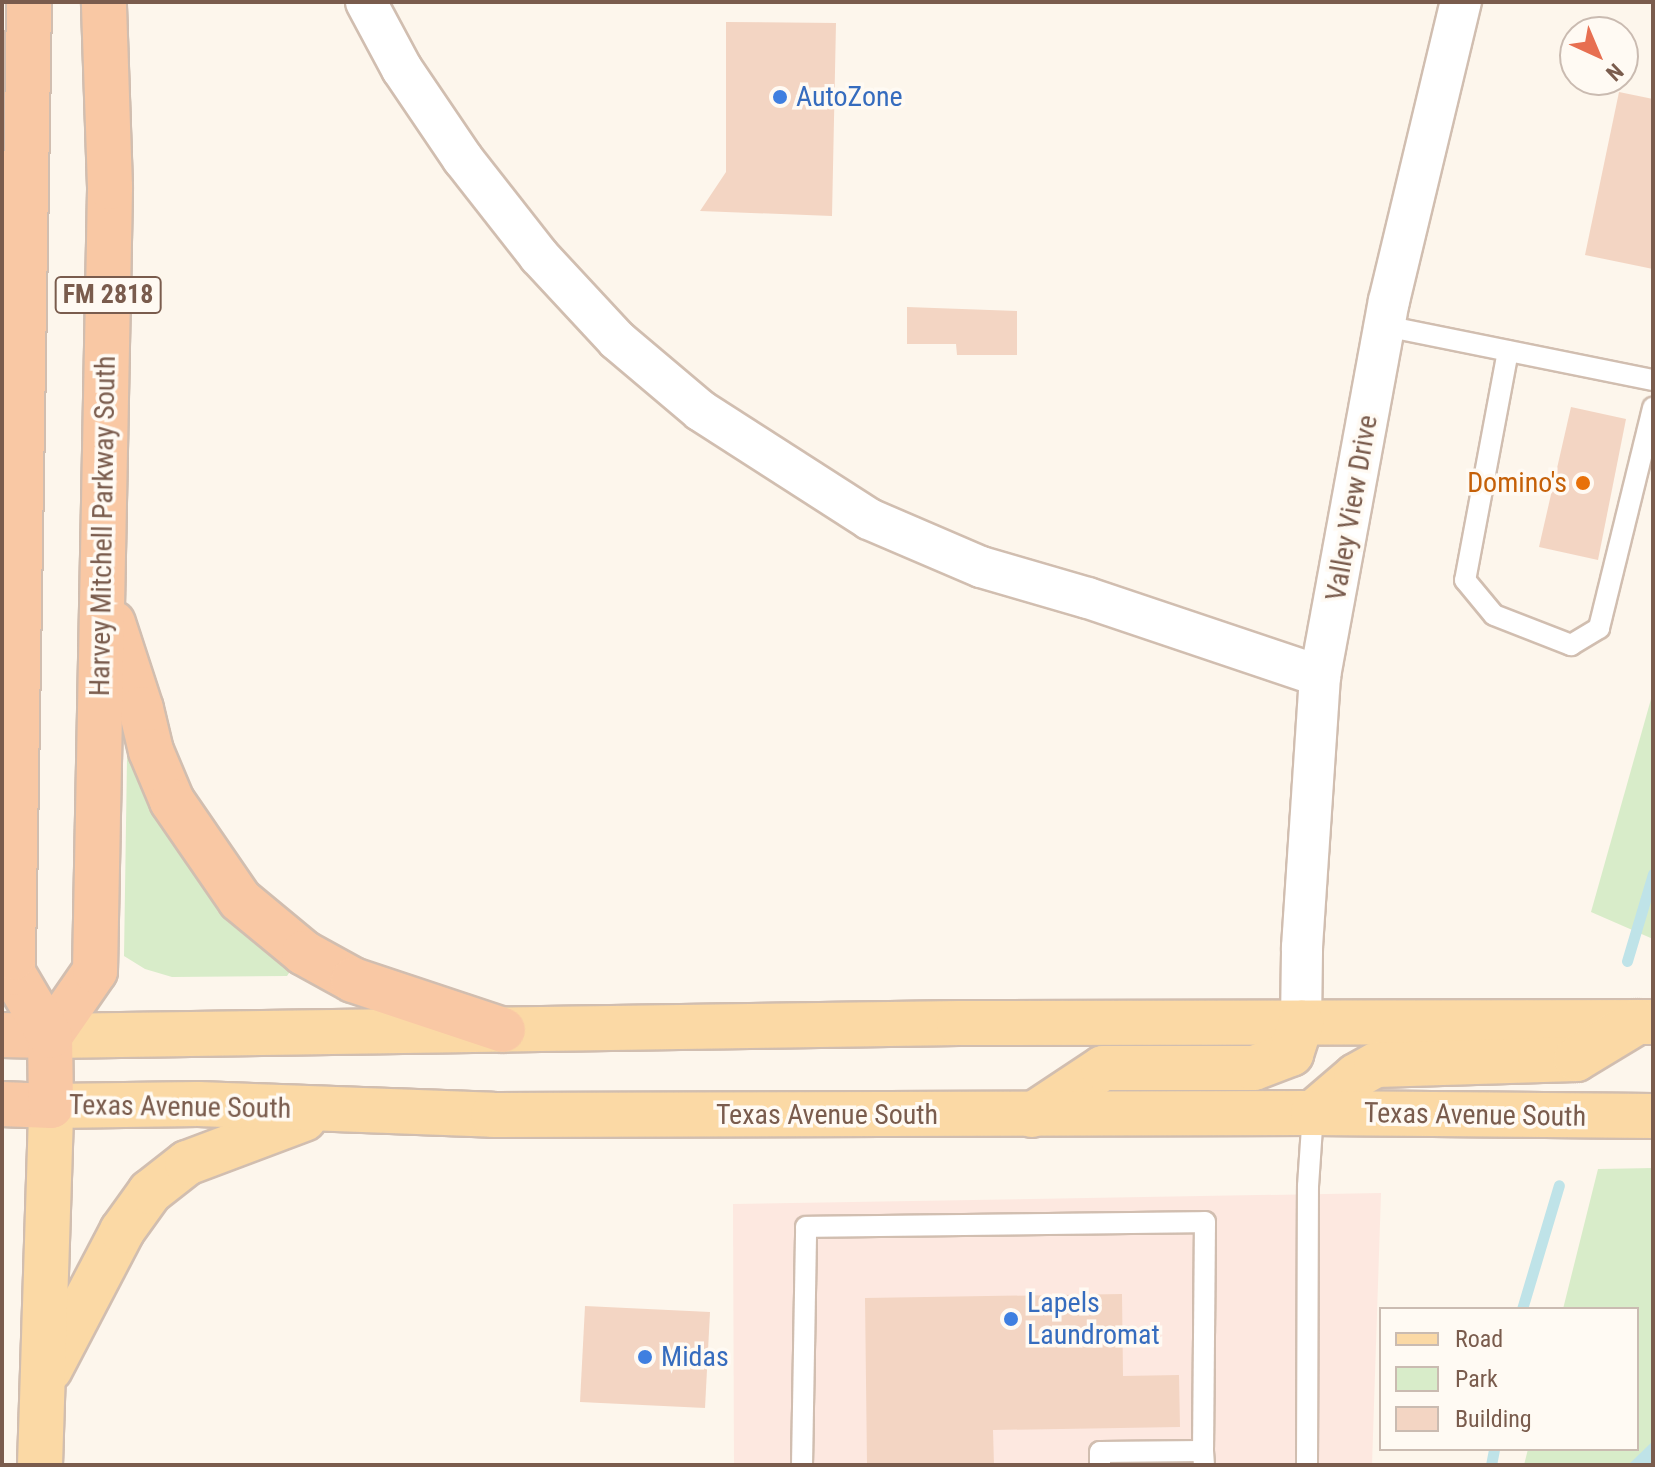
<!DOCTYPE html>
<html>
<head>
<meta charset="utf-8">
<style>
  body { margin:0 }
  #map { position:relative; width:1655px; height:1467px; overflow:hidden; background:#fdf6ec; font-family:"Roboto Condensed",sans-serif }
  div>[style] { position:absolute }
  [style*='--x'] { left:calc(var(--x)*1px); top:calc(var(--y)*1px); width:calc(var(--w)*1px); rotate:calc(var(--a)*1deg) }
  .commercial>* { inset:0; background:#fde8e0 }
  .green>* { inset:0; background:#d8ecc9 }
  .water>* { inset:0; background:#bfe3e8 }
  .stream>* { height:11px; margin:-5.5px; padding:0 5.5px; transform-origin:5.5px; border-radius:5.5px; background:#bfe3e8 }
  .building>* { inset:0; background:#f3d5c3 }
  .roads { filter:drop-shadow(2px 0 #d1beb0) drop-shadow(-2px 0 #d1beb0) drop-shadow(0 2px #d1beb0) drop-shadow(0 -2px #d1beb0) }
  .service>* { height:20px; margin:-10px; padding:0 10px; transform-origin:10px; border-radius:10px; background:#fff }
  .minor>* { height:40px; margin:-20px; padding:0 20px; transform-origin:20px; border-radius:20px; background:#fff }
  .primary>* { height:44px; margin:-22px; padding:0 22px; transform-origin:22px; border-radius:22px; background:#fbd9a5 }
  .trunk>* { height:44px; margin:-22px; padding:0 22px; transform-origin:22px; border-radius:22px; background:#f9c8a4 }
  .dots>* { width:22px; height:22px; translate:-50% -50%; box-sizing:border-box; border:4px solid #fffaf3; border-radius:50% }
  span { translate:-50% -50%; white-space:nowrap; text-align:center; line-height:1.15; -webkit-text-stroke:7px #fffaf3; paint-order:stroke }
  .shield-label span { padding:2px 6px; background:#fffaf3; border:2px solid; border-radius:6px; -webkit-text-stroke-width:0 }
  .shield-label { font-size:26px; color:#7a5c4d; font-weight:700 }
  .shop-label { font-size:28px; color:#366cbe }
  .left { translate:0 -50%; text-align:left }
  .food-label { font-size:28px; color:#c56008 }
  .right { translate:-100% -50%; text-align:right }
  .street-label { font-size:28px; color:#7a5c4d }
  .frame { position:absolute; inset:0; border:4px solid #7a5c4d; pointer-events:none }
  .legend { position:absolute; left:1379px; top:1307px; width:260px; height:144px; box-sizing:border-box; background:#fffaf3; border:2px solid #cabbb1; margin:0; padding:10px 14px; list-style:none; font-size:24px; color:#7a5c4d }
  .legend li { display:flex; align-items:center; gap:16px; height:40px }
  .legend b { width:40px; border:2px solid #cabbb1 }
  .north { position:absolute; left:1559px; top:16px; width:80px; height:80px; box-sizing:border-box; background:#fffaf3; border:2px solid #cabbb1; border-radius:50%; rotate:136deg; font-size:22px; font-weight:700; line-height:32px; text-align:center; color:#7a5c4d }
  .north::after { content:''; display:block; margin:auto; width:28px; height:36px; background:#e76f51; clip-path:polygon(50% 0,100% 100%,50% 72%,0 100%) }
</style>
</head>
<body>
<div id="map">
  <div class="commercial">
    <i style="clip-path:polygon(1381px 1193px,1372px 1465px,734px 1465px,733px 1204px)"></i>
  </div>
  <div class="green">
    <i style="clip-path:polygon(1653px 692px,1653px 939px,1591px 912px)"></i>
    <i style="clip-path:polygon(132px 755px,173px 845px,217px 902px,291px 970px,287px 976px,172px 977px,145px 969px,124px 956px,127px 758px)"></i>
    <i style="clip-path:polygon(1653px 1168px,1653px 1465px,1524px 1465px,1528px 1449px,1637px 1449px,1637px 1309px,1563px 1309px,1598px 1169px)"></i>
  </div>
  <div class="water">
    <i style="clip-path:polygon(1653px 1441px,1653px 1465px,1628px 1465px)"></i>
  </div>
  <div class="stream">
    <i style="--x:1627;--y:961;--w:91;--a:-73.4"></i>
    <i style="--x:1522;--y:1309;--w:129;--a:-73.4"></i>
    <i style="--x:1491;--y:1465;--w:16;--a:-79"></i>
  </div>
  <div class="building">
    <i style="clip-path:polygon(726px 22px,836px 23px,832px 216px,700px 211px,726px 172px)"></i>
    <i style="clip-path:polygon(1619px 92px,1653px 99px,1653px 269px,1585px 255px)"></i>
    <i style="clip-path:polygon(907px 307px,1017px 311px,1017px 355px,957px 355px,956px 344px,907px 344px)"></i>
    <i style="clip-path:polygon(1571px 407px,1626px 419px,1598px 560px,1539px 547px)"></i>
    <i style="clip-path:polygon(1122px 1294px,1123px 1376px,1179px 1375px,1180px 1427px,993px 1430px,994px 1465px,867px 1465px,865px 1298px)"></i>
    <i style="clip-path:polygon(585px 1306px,710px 1312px,705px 1408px,580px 1402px)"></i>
  </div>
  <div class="roads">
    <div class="service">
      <i style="--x:1385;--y:326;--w:273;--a:11.4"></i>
      <i style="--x:1508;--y:351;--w:233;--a:100.6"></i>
      <i style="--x:1465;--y:580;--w:45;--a:50.4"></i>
      <i style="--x:1494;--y:615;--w:83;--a:21.3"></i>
      <i style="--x:1571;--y:645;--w:33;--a:-31"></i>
      <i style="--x:1599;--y:628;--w:227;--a:-76.2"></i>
      <i style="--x:802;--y:1465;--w:238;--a:-89"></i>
      <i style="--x:806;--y:1227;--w:399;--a:-0.7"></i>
      <i style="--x:1205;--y:1222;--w:229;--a:90.5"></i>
      <i style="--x:1100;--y:1465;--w:13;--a:-90"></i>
      <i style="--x:1100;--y:1452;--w:103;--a:-0.6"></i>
      <i style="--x:1203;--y:1451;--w:14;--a:86"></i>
      <i style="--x:1307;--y:1465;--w:279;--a:-89.8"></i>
      <i style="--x:1308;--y:1186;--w:73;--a:-86.1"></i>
    </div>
    <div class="minor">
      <i style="--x:366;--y:2;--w:76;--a:61.8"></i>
      <i style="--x:402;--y:69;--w:109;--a:55.9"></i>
      <i style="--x:463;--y:159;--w:123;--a:51.9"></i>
      <i style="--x:539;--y:256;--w:115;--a:47.1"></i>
      <i style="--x:617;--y:340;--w:110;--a:40.2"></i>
      <i style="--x:701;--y:411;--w:200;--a:32.7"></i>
      <i style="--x:869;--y:519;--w:122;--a:23.2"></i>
      <i style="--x:981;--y:567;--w:111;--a:16.2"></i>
      <i style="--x:1088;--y:598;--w:245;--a:18.6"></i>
      <i style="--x:1301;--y:1023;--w:76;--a:-89.2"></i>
      <i style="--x:1302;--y:947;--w:272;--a:-86.2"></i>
      <i style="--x:1320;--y:676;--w:381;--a:-79.6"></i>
      <i style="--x:1389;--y:301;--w:308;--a:-76.5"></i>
    </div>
    <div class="primary">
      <i style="--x:50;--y:1036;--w:909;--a:-0.82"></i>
      <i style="--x:959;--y:1023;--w:694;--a:-0.08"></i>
      <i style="--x:1313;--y:1113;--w:57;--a:-40.7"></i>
      <i style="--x:1356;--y:1076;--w:23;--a:-29"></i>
      <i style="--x:1376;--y:1065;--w:200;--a:-1.7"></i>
      <i style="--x:1576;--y:1059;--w:71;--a:-31.2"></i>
      <i style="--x:1032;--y:1115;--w:85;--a:-33.5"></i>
      <i style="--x:1103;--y:1068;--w:151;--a:0"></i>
      <i style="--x:1254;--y:1068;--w:40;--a:-21"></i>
      <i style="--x:1291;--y:1054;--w:33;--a:-72"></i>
      <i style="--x:50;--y:1369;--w:156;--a:-62.4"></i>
      <i style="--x:122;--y:1231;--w:48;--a:-54.3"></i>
      <i style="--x:150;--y:1192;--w:47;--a:-38.1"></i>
      <i style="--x:187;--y:1163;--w:125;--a:-20.6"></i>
      <i style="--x:40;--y:1465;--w:359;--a:-88.2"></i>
      <i style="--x:51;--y:1106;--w:147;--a:-0.8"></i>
      <i style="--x:198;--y:1104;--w:295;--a:2.1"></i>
      <i style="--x:493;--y:1115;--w:820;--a:-0.14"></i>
      <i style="--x:1313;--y:1113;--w:340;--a:0.5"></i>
    </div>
    <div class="trunk">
      <i style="--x:113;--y:623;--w:90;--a:72"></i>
      <i style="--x:141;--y:709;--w:43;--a:76.6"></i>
      <i style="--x:151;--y:751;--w:54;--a:67.2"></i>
      <i style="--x:172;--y:801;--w:120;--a:55.5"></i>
      <i style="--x:240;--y:900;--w:83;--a:39.6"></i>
      <i style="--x:304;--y:953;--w:56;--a:28.9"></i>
      <i style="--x:353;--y:980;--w:158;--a:18.4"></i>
      <i style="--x:2;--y:1035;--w:48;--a:1.2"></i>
      <i style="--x:50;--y:1036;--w:79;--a:-55.3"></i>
      <i style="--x:95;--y:971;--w:784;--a:-88.9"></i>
      <i style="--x:110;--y:187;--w:185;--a:-91.9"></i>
      <i style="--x:2;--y:1104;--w:49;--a:2.3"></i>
      <i style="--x:51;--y:1106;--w:70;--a:-90.8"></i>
      <i style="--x:50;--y:1036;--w:73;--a:-120.4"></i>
      <i style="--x:13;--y:973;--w:15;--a:-90"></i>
      <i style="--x:13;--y:958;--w:956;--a:-89.04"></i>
    </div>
  </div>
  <div class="dots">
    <i style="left:780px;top:97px;background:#3f7fe0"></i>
    <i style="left:1583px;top:483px;background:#e8710a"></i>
    <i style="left:1011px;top:1319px;background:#3f7fe0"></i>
    <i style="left:645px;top:1357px;background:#3f7fe0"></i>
  </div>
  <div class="shield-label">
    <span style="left:108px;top:295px">FM 2818</span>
  </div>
  <div class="shop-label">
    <span class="left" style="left:796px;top:97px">AutoZone</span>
    <span class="left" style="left:1027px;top:1319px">Lapels<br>Laundromat</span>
    <span class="left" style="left:661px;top:1357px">Midas</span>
  </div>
  <div class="food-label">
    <span class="right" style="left:1567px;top:483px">Domino's</span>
  </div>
  <div class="street-label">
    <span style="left:1352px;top:508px;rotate:-80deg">Valley View Drive</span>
    <span style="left:103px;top:526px;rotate:-89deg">Harvey Mitchell Parkway South</span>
    <span style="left:180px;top:1107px;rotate:1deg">Texas Avenue South</span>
    <span style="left:827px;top:1115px">Texas Avenue South</span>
    <span style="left:1475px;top:1115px;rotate:1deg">Texas Avenue South</span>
  </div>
  <div class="frame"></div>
  <ul class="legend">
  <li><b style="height:10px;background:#fbd9a5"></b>Road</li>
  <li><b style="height:22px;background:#d8ecc9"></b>Park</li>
  <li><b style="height:22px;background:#f3d5c3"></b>Building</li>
  </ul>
  <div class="north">N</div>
</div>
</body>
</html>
